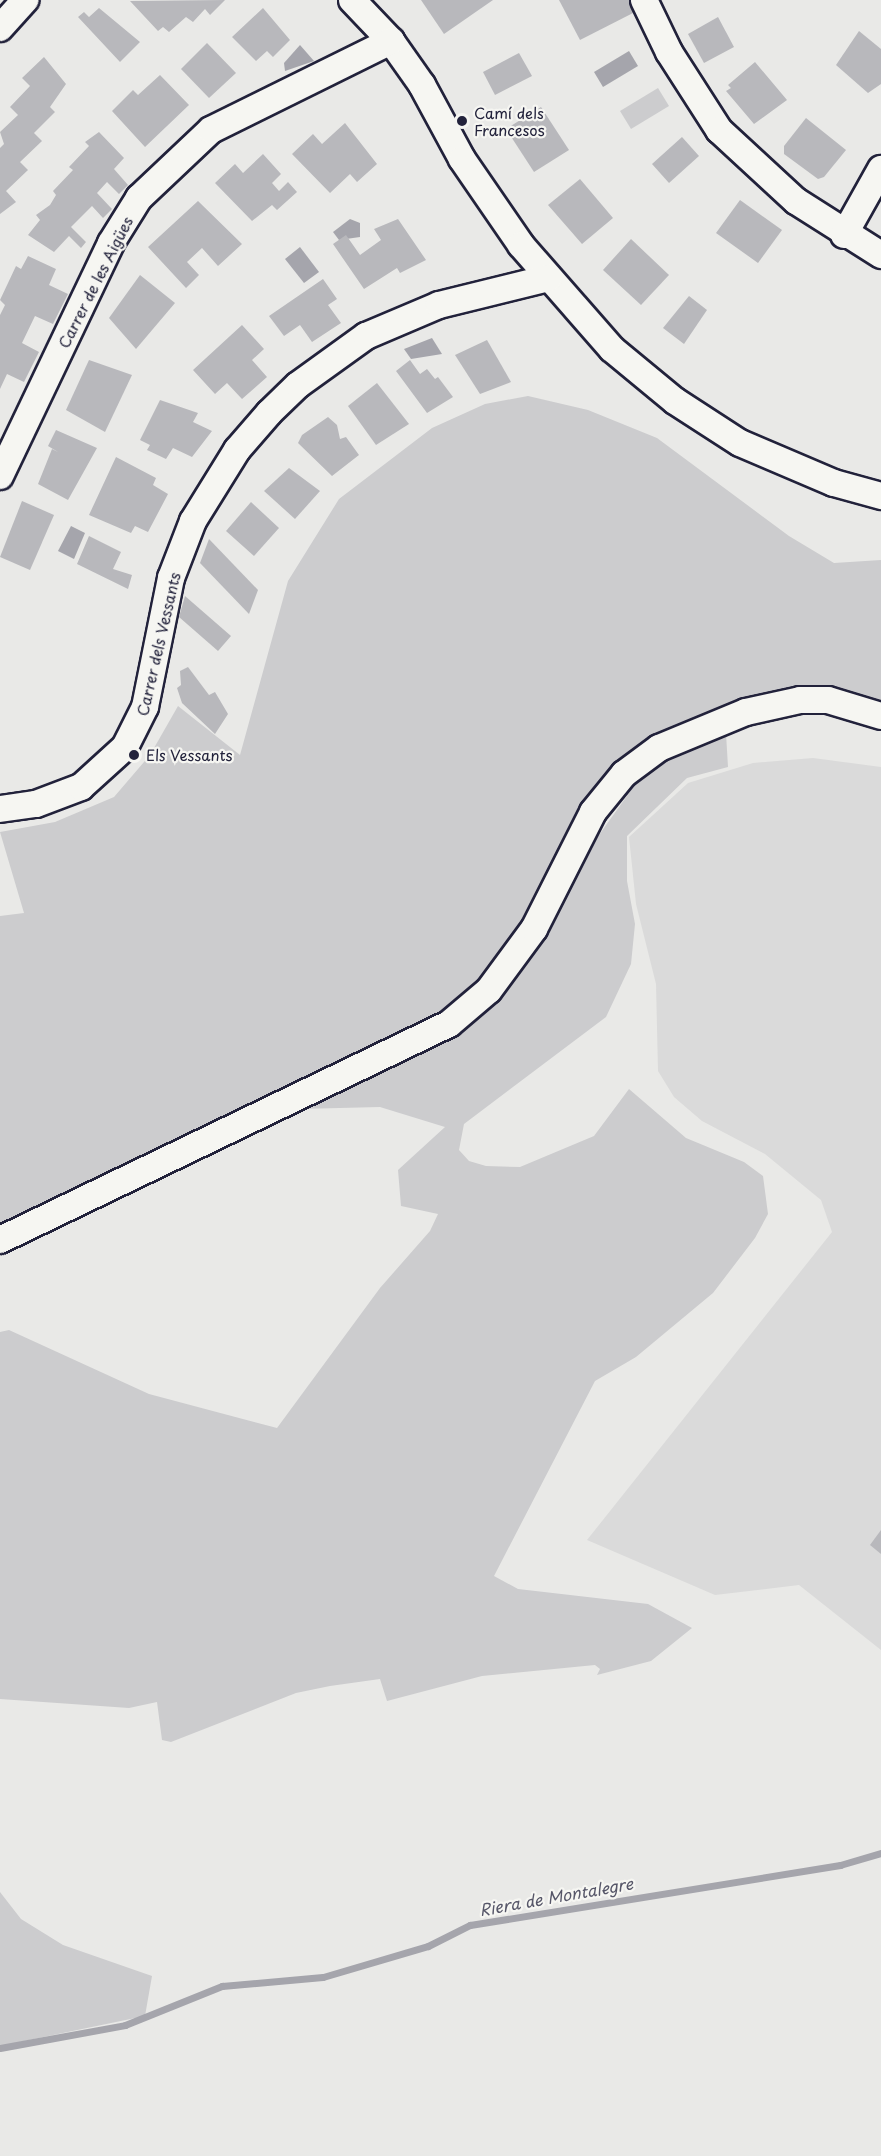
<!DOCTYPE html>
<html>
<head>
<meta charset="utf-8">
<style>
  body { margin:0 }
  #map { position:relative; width:881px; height:2156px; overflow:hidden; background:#e9e9e7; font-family:"Playpen Sans",sans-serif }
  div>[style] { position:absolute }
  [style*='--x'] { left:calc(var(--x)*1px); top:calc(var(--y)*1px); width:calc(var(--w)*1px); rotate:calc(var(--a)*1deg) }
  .built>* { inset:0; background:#dadada }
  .green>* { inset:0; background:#ccccce }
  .water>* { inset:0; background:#a5a5ac }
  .stream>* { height:7px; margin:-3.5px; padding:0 3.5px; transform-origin:3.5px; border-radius:3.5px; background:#a5a5ac }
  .building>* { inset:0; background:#b8b8bc }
  .roads { filter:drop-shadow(2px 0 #22223b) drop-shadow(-2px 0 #22223b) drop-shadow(0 2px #22223b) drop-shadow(0 -2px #22223b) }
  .minor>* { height:26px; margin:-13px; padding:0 13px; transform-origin:13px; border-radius:13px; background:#f6f6f2 }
  .dots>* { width:16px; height:16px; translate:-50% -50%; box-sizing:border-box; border:3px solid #f6f6f2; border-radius:50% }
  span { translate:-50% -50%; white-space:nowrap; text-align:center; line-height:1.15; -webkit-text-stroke:4.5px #f6f6f2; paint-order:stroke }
  .poi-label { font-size:15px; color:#22223b }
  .left { translate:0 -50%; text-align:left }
  .street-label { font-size:15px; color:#22223b }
  .water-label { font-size:16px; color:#565668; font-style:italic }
</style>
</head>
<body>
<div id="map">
  <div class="built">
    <i style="clip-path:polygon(813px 758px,881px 767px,881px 1650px,799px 1585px,715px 1595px,587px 1540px,832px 1232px,821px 1200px,765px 1154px,702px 1121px,674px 1097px,658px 1071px,656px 984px,636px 904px,629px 837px,688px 783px,753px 763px)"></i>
  </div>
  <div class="green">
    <i style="clip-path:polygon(658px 88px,669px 106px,631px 129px,620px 111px)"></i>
    <i style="clip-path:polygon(528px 396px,588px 410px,657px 438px,789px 536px,834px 563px,881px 560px,881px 705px,836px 692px,666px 735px,544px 887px,483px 977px,450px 1007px,378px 1048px,0 1225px,0 916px,24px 913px,0 832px,55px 822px,114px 797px,150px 755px,178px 706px,240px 755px,288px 581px,339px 499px,432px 428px,485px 404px)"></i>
    <i style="clip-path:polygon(726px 733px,728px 767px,687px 778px,627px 836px,627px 881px,635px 924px,631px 964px,606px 1017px,464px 1124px,459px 1150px,469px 1161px,486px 1166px,520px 1167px,594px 1136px,629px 1089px,686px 1138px,744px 1162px,763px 1176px,768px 1214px,755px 1238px,713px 1293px,636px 1357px,595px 1381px,494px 1576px,518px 1589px,648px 1604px,692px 1628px,651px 1661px,597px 1675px,600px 1669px,595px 1665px,482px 1676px,387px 1701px,380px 1679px,330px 1686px,296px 1693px,171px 1742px,162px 1740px,157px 1702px,129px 1708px,0 1699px,0 1332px,9px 1330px,149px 1394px,277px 1428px,380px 1288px,430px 1231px,438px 1214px,401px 1206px,398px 1170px,445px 1127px,380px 1107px,299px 1109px,433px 1047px,488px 1006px,532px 952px,571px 874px,637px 782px,669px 760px)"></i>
    <i style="clip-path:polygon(0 1892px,21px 1919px,63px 1945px,152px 1976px,145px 2016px,0 2046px)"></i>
  </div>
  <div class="water">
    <i style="clip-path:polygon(300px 45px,314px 61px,285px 71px,284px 63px)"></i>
    <i style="clip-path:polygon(629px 51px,638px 66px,603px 87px,594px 72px)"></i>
    <i style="clip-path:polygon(350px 219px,360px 223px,360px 237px,339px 240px,333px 232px)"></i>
    <i style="clip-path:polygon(300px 247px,319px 272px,304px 283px,285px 259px)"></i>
    <i style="clip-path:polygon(432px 338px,442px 354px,411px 359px,404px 349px)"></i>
    <i style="clip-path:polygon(71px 526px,85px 533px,74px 559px,58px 551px)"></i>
  </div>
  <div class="stream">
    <i style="--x:0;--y:2048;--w:127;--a:-10.4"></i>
    <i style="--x:125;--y:2025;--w:105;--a:-21.9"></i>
    <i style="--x:222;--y:1986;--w:101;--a:-5.1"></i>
    <i style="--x:323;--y:1977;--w:109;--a:-16.4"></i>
    <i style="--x:428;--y:1946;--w:47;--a:-26.6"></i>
    <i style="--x:470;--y:1925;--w:375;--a:-9.2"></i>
    <i style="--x:840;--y:1865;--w:43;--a:-16.3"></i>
  </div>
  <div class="building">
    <i style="clip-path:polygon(225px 0,210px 15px,205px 9px,193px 22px,186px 17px,169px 32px,163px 27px,158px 31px,130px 1px)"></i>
    <i style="clip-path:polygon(421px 0,493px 0,444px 34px)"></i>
    <i style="clip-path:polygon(559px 0,629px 0,635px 12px,580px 40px)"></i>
    <i style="clip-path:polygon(99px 8px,140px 42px,120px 62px,78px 17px,84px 12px,89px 17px)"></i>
    <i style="clip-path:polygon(263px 8px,290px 40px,273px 57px,267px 51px,256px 61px,232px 37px)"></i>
    <i style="clip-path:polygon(718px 17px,734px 47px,704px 63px,688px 34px)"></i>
    <i style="clip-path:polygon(859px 31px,881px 49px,881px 84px,868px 93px,836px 65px)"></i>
    <i style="clip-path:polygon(207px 43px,236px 73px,209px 98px,181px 69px)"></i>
    <i style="clip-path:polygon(519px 53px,532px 76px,495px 95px,483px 72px)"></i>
    <i style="clip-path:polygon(44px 57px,66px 84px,50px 107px,55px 112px,34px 133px,42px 141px,20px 162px,28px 170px,6px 191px,16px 202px,0 214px,0 148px,4px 144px,0 132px,18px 115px,10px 107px,30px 86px,22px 78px)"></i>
    <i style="clip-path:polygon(755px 62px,787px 100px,754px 124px,726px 91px,731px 88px,728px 85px)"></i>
    <i style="clip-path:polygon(160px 75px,189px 105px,145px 147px,112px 111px,133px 90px,138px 95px)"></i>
    <i style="clip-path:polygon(541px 107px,569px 150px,534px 172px,506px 129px)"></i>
    <i style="clip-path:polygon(806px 118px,846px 150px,824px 177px,818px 179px,784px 154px,784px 146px)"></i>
    <i style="clip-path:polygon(345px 123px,377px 164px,357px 182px,350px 174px,330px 193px,292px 154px,313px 134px,322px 144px)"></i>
    <i style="clip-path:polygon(99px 132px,124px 158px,114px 169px,128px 185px,119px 194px,107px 182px,97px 193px,112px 209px,103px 218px,92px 206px,71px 227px,86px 242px,81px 248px,69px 236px,54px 252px,28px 235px,40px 220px,36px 215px,50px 205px,56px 195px,53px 191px,73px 170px,69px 167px,89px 146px,85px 142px)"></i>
    <i style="clip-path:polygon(682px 137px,699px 156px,669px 183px,652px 164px)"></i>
    <i style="clip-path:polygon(263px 154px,281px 174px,272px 183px,279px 191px,288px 182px,297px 192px,277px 210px,272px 205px,252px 221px,215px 183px,235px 164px,243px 173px)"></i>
    <i style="clip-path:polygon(580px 179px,613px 218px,582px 244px,548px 205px)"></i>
    <i style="clip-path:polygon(740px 200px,782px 230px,758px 263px,716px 233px)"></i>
    <i style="clip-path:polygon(198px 201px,242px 244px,218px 266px,202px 248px,187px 262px,199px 275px,186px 288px,148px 247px)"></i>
    <i style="clip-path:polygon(398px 219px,426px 260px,400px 273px,397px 268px,364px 289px,333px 244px,346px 235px,360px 255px,381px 240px,374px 229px)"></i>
    <i style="clip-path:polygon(631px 239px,669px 275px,641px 305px,603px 270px)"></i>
    <i style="clip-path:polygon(28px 256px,56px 269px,49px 285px,68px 294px,53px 324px,35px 316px,22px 343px,39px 352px,24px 382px,7px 374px,0 389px,0 315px,5px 305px,0 300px,16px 266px,21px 269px)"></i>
    <i style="clip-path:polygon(140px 275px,175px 303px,136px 349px,109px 318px)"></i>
    <i style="clip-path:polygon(323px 279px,337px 299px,328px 305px,341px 323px,312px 342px,300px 325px,284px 336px,269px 316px)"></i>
    <i style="clip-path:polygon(689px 296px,707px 310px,684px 344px,663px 328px)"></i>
    <i style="clip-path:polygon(242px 325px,264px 349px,252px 360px,267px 377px,242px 399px,227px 383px,215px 394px,193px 370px)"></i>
    <i style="clip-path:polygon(487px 340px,511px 382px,480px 394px,455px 355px)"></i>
    <i style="clip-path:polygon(89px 360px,132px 375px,105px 432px,66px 410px)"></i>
    <i style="clip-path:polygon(410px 360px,420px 374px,427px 369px,435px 379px,438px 377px,453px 397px,427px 413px,396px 371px)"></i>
    <i style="clip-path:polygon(377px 383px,409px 424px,376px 445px,348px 406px)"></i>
    <i style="clip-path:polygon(160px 400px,198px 413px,193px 422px,212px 431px,192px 457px,173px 448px,166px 459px,147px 450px,150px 445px,140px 440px)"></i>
    <i style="clip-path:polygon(328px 417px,337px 425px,340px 439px,346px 437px,359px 455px,332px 476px,298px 443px,302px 435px)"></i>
    <i style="clip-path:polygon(56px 430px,97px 448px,68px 500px,38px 484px,52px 449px,58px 452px,48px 446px)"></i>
    <i style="clip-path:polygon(116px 457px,156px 478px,153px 485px,168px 494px,148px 532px,135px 526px,131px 533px,89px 515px)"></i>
    <i style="clip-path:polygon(289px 468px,320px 491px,295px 519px,264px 491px)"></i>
    <i style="clip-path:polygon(22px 501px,54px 515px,30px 570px,0 557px)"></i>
    <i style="clip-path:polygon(251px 502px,279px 528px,254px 556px,226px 531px)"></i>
    <i style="clip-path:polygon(89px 536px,121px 552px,113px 569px,132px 575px,128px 589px,77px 564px)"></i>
    <i style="clip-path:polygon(209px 539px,258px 590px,249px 614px,200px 563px)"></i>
    <i style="clip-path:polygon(185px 596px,231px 636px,218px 651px,179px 617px)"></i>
    <i style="clip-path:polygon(188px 667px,209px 695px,215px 692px,228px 714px,215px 734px,182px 703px,177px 688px,181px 685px,180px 671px)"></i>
    <i style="clip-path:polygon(881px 1530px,881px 1554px,870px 1545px)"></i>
  </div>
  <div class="roads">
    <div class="minor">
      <i style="--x:352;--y:0;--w:57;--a:46.4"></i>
      <i style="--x:391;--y:41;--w:54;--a:54.8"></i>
      <i style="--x:422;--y:85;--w:84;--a:61.6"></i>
      <i style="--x:462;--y:159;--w:104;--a:55.5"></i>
      <i style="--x:521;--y:245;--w:138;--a:48.8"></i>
      <i style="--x:612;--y:349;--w:82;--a:39.5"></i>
      <i style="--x:675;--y:401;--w:77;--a:32.9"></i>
      <i style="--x:740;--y:443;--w:102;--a:23.1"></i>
      <i style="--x:834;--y:483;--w:49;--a:15.5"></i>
      <i style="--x:644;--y:0;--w:58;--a:64.3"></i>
      <i style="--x:669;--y:52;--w:93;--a:57.3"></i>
      <i style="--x:719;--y:130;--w:105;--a:42.7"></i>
      <i style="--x:796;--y:201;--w:101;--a:32.4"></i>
      <i style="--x:0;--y:28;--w:38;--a:-48"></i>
      <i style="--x:844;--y:235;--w:76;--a:-60.7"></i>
      <i style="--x:0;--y:476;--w:258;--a:-64.5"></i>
      <i style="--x:111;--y:243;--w:53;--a:-58.1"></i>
      <i style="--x:139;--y:198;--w:99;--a:-43.4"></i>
      <i style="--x:211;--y:130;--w:201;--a:-26.3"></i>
      <i style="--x:0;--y:809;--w:36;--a:-8"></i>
      <i style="--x:36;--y:804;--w:48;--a:-20.7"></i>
      <i style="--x:81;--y:787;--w:59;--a:-42.3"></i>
      <i style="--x:125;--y:747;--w:45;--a:-63.4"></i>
      <i style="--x:145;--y:707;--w:132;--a:-78.6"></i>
      <i style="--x:171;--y:578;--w:61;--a:-68.9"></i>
      <i style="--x:193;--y:521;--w:84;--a:-58.2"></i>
      <i style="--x:237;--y:450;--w:49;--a:-49.1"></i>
      <i style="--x:269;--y:413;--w:40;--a:-44"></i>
      <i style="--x:298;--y:385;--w:84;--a:-35.8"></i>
      <i style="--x:366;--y:336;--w:79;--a:-23"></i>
      <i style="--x:439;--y:305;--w:113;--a:-13.8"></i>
      <i style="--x:0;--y:1240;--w:498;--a:-25.7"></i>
      <i style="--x:449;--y:1024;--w:52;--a:-40.4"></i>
      <i style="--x:489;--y:990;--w:76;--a:-53.6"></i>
      <i style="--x:534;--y:929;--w:131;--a:-63.2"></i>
      <i style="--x:593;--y:812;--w:49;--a:-50.8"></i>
      <i style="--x:624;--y:774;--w:44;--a:-36.6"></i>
      <i style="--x:659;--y:748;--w:94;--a:-22.5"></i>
      <i style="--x:746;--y:712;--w:55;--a:-12.5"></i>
      <i style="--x:800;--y:700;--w:28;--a:0"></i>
      <i style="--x:828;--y:700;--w:55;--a:16.8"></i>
    </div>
  </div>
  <div class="dots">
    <i style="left:462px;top:121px;background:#22223b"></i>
    <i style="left:134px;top:755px;background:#22223b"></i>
  </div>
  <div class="poi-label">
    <span class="left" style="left:474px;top:121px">Camí dels<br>Francesos</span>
    <span class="left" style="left:146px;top:755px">Els Vessants</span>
  </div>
  <div class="street-label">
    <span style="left:95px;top:282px;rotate:-63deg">Carrer de les Aigües</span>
    <span style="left:158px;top:644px;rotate:-77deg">Carrer dels Vessants</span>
  </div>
  <div class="water-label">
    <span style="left:556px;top:1896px;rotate:-10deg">Riera de Montalegre</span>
  </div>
</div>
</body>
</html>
